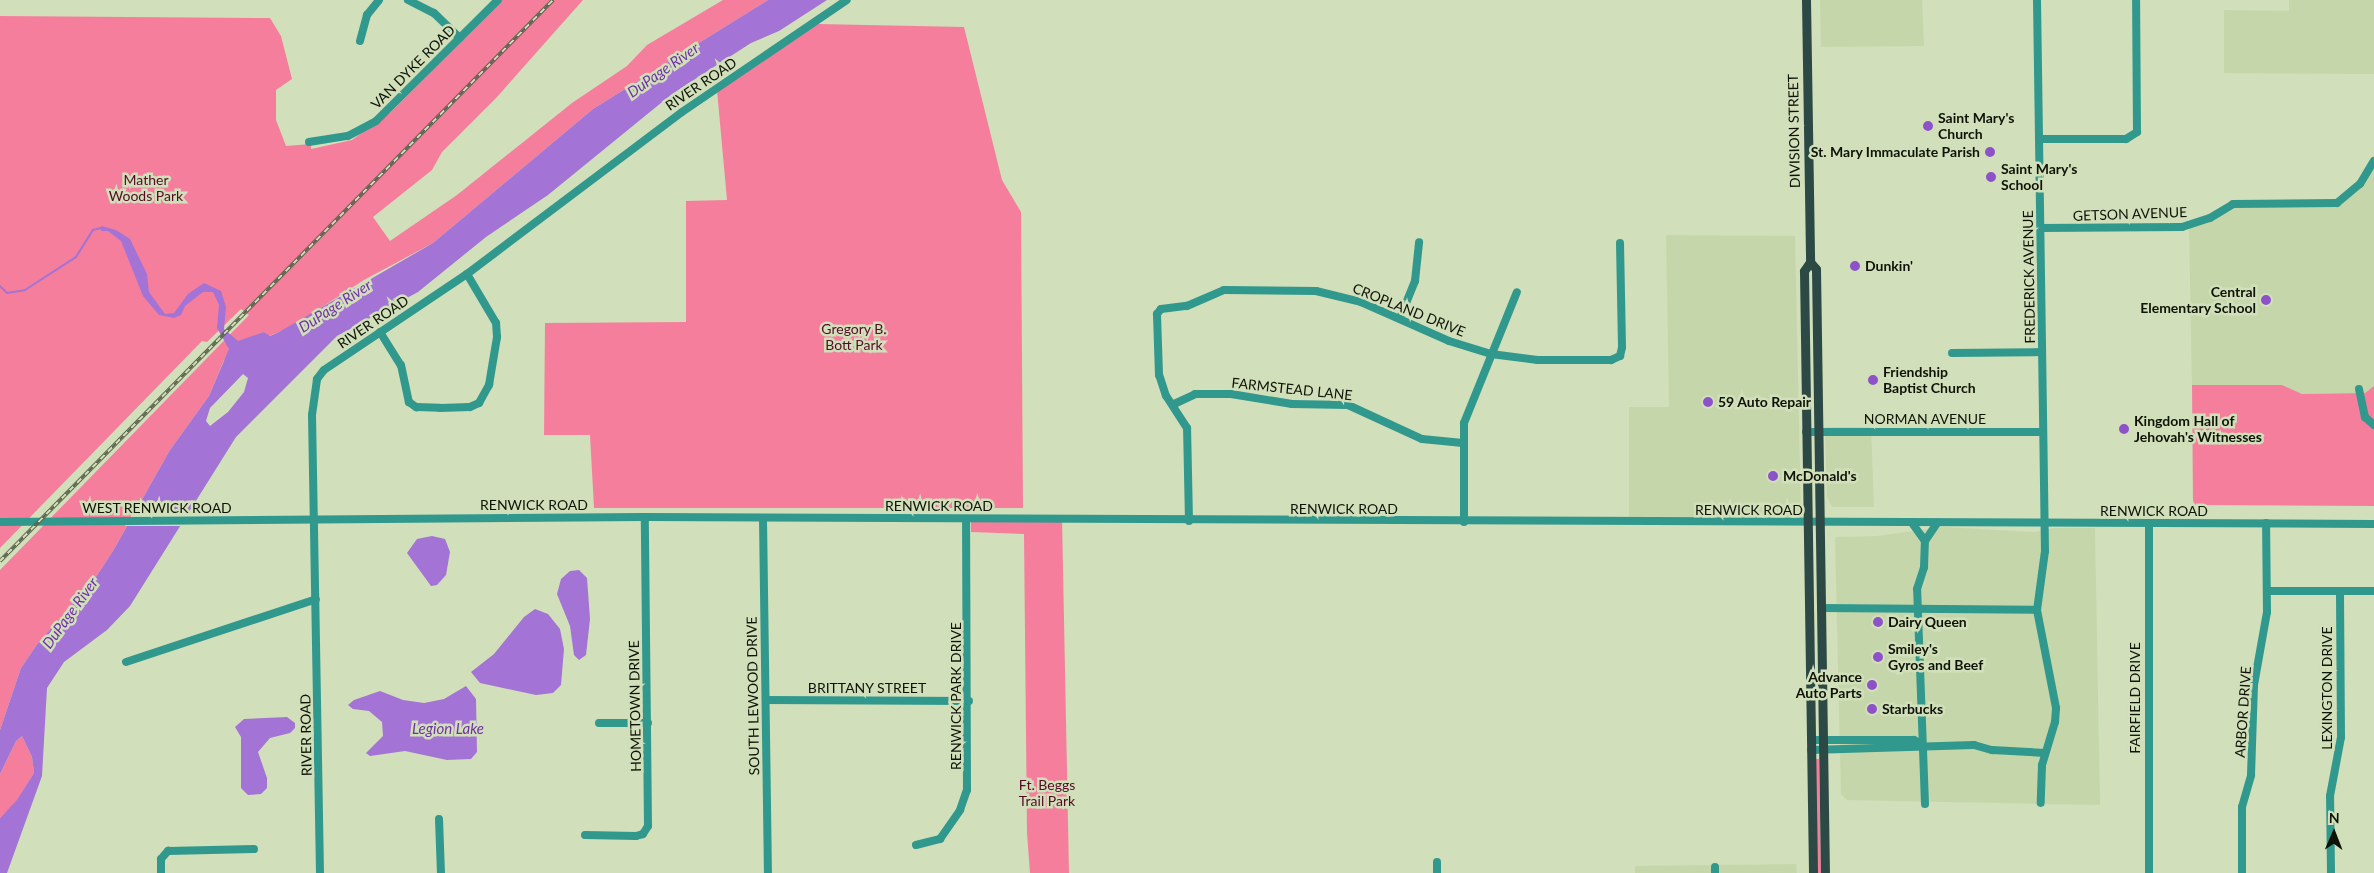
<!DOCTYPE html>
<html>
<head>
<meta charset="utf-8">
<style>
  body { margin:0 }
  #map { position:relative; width:2374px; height:873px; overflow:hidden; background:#d1dfba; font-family:Lato,sans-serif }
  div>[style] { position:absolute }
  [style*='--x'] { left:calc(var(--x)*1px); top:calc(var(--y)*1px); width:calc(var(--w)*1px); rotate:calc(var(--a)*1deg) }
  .built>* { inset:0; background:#c5d7aa }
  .green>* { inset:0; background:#f57e9d }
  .water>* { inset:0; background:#a373d5 }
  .pier>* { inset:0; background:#d1dfba }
  .stream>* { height:2px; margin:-1px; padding:0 1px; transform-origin:1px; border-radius:1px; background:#a373d5 }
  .minor>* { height:8px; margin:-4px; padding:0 4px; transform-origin:4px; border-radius:4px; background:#31988d }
  .major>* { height:9px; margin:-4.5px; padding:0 4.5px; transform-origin:4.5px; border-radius:4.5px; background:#2c4945 }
  .rail>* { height:4px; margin-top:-2px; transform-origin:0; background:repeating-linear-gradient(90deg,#d1dfba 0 5.5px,#5d664f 0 11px); box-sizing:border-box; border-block:1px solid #5d664f }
  .dots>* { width:14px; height:14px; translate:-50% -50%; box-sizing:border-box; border:2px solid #d1dfba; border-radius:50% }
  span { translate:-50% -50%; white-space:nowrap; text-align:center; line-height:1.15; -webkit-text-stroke:5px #d1dfba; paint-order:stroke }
  .street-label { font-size:14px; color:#0e1306 }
  .poi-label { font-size:14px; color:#0e1306; font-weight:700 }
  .left { translate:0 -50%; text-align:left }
  .right { translate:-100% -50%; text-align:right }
  .park-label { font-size:14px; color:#560a26 }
  .water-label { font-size:15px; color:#7031a5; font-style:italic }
  .north { position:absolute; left:2309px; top:808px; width:50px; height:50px; -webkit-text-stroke:4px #d1dfba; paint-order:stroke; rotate:1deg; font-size:14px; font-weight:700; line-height:20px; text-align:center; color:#0e1306 }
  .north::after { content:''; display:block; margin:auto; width:18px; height:22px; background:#0e1306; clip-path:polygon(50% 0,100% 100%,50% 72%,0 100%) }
</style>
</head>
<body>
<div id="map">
  <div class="built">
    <i style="clip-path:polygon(1820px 0,1922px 0,1924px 46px,1821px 47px)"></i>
    <i style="clip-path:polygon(2289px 0,2374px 0,2374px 74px,2224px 73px,2224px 10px,2289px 11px)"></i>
    <i style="clip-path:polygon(2374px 167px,2374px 386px,2365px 393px,2302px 394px,2282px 385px,2192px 385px,2189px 229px,2234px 206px,2342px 203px)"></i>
    <i style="clip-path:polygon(1666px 235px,1795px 236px,1801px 517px,1629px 517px,1629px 407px,1669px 407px)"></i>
    <i style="clip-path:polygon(1825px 427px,1871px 427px,1874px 507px,1832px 507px,1827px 497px)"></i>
    <i style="clip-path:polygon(1943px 527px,2035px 532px,2054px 528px,2095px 528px,2100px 805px,1847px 800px,1841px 794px,1835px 537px,1877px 536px)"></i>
    <i style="clip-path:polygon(1796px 864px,1797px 873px,1635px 873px,1635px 866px)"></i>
  </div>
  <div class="green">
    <i style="clip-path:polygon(502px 0,583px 0,497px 97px,442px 152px,432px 170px,373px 217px,390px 241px,457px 195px,572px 103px,627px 66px,647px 45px,723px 0,768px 0,593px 109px,433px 243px,364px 280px,291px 327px,269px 336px,264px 332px,257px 335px,224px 360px,209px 396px,170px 450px,113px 551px,94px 580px,38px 643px,21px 668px,0 730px,0 570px,249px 315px,241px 309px,207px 342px,202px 341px,0 548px,0 16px,270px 18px,281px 36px,292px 79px,276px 90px,276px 120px,286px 146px,311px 144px,311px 149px,352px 140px,391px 112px)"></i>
    <i style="clip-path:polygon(818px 24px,964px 27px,1002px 180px,1021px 212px,1023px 508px,594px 508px,590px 435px,544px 435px,545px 323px,686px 322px,686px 201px,727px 200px,717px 90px)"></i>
    <i style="clip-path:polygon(2192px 385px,2282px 385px,2302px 394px,2365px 393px,2374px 386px,2374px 506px,2193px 505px)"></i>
    <i style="clip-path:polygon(1062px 518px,1069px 873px,1030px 873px,1027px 833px,1024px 534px,971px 532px,971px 519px)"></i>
    <i style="clip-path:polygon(22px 736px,32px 757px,34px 773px,17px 801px,0 818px,0 774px,16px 741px)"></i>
    <i style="clip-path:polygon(1815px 759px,1819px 759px,1821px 873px,1817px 873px)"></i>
  </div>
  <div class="water">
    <i style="clip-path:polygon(evenodd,768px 0,827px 0,779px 31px,751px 43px,672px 94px,548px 195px,486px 237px,418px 292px,337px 336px,236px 437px,130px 606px,107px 630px,64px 662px,47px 688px,42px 776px,7px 873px,0 873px,0 818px,17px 800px,34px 773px,32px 757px,22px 736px,16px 741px,0 774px,0 730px,21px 668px,38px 643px,94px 580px,113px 551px,170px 450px,209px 396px,229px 349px,217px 328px,219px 305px,213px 292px,203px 292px,185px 306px,181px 315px,174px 318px,159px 315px,143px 296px,121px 241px,108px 231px,101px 231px,101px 226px,116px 230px,130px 239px,147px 274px,149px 292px,165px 314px,174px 313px,188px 294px,204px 283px,221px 291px,226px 307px,224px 329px,238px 341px,264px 332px,270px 336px,279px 332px,433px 243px,593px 109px,768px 0,243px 374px,248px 378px,244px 392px,228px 412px,210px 426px,206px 421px,210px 408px,243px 374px)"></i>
    <i style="clip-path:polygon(432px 536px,445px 539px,450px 552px,446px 575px,437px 585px,431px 586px,407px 553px,417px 539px)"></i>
    <i style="clip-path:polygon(579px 570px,587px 578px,590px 619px,586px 655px,579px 660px,574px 655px,570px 626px,557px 594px,561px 579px,570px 571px)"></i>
    <i style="clip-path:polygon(535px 609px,548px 614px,560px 629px,564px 649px,561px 685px,553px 693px,536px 695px,480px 683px,471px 672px,494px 654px,524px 617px)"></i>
    <i style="clip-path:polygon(466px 686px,476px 699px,477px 752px,471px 759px,447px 760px,405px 751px,370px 756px,366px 753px,383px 736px,382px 722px,369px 711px,353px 709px,348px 705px,354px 700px,380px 691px,403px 700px,424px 703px,444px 699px)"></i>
    <i style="clip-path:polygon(287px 717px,295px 723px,295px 728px,290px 733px,270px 738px,258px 752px,267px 778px,267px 788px,261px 794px,248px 795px,241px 788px,241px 737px,235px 727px,244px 719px)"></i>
  </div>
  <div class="pier">
    <i style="clip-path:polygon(190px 512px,182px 526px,125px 526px,133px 513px)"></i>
  </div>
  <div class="stream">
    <i style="--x:0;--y:286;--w:10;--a:45"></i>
    <i style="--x:7;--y:293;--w:18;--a:-9"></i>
    <i style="--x:25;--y:290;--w:61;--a:-32.9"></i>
    <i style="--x:76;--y:257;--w:32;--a:-58"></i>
    <i style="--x:93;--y:230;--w:8;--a:-14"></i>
  </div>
  <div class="minor">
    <i style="--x:408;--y:0;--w:29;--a:27"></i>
    <i style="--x:434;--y:13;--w:36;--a:44"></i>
    <i style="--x:2037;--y:0;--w:551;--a:89.17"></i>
    <i style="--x:2045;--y:551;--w:60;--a:97.7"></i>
    <i style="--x:2037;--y:610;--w:100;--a:79"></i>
    <i style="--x:2056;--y:708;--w:14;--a:94"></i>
    <i style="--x:2055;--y:722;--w:45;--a:106.8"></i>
    <i style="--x:2042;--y:765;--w:38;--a:92"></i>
    <i style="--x:360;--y:41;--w:27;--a:-75"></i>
    <i style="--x:367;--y:15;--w:19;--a:-51"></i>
    <i style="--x:2039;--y:139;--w:87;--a:0"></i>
    <i style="--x:2126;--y:139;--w:13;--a:-32"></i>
    <i style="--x:2137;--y:132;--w:132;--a:-90.4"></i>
    <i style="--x:309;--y:142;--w:39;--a:-9"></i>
    <i style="--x:348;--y:136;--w:32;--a:-28"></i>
    <i style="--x:376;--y:121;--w:172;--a:-44.8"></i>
    <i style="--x:2041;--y:228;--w:141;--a:-0.4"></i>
    <i style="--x:2182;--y:227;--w:29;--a:-18"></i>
    <i style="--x:2210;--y:218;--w:27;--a:-31"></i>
    <i style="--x:2233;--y:204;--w:104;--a:-0.6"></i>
    <i style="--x:2337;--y:203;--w:30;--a:-40"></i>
    <i style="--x:2360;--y:184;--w:27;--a:-59"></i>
    <i style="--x:1400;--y:318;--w:40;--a:-68"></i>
    <i style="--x:1415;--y:281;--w:39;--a:-84"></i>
    <i style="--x:380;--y:332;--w:39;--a:58"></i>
    <i style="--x:401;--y:365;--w:38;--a:78"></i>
    <i style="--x:409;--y:402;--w:9;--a:36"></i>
    <i style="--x:416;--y:407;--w:24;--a:2"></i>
    <i style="--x:440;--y:408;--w:30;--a:-2"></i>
    <i style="--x:470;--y:407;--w:10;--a:-24"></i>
    <i style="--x:479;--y:403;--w:21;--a:-61"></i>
    <i style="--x:489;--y:385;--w:49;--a:-80.5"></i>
    <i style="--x:497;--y:337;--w:14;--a:-94"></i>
    <i style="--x:496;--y:323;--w:57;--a:-120.6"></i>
    <i style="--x:1952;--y:353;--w:90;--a:-0.6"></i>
    <i style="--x:2359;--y:389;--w:29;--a:78"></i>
    <i style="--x:2365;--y:417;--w:12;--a:42"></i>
    <i style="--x:1174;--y:404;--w:23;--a:-25"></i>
    <i style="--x:1195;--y:394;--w:36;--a:0"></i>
    <i style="--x:1231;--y:394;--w:62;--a:9.3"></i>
    <i style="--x:1292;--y:404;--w:56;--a:1"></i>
    <i style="--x:1348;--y:405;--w:81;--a:24.7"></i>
    <i style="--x:1422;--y:439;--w:41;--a:5.6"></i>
    <i style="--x:1806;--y:432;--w:237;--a:0"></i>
    <i style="--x:763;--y:519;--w:354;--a:89.2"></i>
    <i style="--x:1189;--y:521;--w:93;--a:-91.2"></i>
    <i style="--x:1187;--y:428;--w:38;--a:-123"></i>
    <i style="--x:1166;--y:396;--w:22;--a:-108"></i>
    <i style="--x:1159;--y:375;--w:61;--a:-91.9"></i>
    <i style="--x:1157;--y:314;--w:6;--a:-51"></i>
    <i style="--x:1161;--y:309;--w:26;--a:-7"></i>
    <i style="--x:1187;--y:306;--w:40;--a:-23.4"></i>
    <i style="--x:1224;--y:290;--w:92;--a:0.6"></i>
    <i style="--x:1316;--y:291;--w:46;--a:13.7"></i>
    <i style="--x:1361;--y:302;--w:96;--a:23.9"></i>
    <i style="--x:1449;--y:341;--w:44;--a:17.2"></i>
    <i style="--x:1491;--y:354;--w:47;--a:7.3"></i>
    <i style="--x:1538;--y:360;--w:73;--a:0"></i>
    <i style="--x:1611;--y:360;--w:10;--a:-24"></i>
    <i style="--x:1620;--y:356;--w:9;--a:-77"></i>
    <i style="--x:1622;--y:347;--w:104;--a:-91.1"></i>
    <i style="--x:0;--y:522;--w:645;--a:-0.44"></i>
    <i style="--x:645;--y:517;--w:1729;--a:0.23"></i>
    <i style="--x:1464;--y:522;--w:99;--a:-90"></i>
    <i style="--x:1464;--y:423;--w:141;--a:-68"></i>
    <i style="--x:1912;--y:523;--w:22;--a:54"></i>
    <i style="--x:1925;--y:541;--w:22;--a:-56"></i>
    <i style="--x:2267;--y:591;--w:107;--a:0"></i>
    <i style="--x:1821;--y:608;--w:216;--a:0.5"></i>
    <i style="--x:126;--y:662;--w:200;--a:-18.3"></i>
    <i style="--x:766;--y:700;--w:203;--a:0.3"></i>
    <i style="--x:599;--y:723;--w:49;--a:0"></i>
    <i style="--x:1811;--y:740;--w:103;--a:0"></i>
    <i style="--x:1914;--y:740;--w:10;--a:29"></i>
    <i style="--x:1811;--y:750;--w:163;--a:-1.8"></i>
    <i style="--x:1974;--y:745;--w:19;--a:16"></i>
    <i style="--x:1992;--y:750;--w:53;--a:3.2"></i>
    <i style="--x:1925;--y:804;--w:215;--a:-92.1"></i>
    <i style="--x:1917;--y:589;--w:23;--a:-72"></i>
    <i style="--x:1924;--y:567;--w:26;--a:-88"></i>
    <i style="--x:439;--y:819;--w:54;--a:87.9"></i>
    <i style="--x:585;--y:835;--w:51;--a:1.1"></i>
    <i style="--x:636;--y:836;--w:7;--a:-16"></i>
    <i style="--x:643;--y:834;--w:9;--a:-58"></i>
    <i style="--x:648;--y:826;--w:309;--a:-90.6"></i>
    <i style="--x:916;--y:845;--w:25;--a:-14"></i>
    <i style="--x:940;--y:839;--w:35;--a:-55"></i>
    <i style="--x:960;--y:810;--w:21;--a:-71"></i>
    <i style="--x:967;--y:790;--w:271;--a:-90.2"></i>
    <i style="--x:1715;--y:867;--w:6;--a:90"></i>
    <i style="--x:161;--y:873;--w:14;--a:-90"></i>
    <i style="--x:161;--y:859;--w:11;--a:-49"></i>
    <i style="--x:168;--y:851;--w:86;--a:-1.3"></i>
    <i style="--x:320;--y:873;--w:458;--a:-91"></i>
    <i style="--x:312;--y:415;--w:36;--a:-82"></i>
    <i style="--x:317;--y:379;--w:11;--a:-52"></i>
    <i style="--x:324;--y:370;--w:172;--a:-33.9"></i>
    <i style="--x:467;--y:274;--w:269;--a:-37"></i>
    <i style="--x:682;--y:112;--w:199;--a:-34.2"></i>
    <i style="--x:1437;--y:873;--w:11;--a:-90"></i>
    <i style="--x:2149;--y:873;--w:350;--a:-90"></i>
    <i style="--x:2242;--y:873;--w:66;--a:-90"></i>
    <i style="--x:2242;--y:807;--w:33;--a:-74"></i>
    <i style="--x:2251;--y:775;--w:90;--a:-88.1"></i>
    <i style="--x:2254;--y:685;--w:74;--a:-79.9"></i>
    <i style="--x:2267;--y:612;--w:89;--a:-90.6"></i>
    <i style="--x:2331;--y:873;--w:77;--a:-90.7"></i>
    <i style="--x:2330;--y:796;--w:60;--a:-79.4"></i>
    <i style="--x:2341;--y:737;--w:145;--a:-90.4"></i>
  </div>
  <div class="major">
    <i style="--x:1806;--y:0;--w:262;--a:89.1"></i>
    <i style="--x:1810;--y:262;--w:11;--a:124"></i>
    <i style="--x:1804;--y:271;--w:602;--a:89.14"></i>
    <i style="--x:1810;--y:262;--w:9;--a:49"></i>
    <i style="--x:1816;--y:269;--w:604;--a:89.15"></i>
  </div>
  <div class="rail">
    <i style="--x:0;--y:561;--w:788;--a:-45.41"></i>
  </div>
  <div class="dots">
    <i style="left:1928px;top:126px;background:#8e52c8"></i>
    <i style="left:1990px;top:152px;background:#8e52c8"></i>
    <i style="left:1991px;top:177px;background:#8e52c8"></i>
    <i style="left:1855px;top:266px;background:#8e52c8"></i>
    <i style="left:2266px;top:300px;background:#8e52c8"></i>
    <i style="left:1873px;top:380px;background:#8e52c8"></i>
    <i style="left:1708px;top:402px;background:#8e52c8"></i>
    <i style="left:2124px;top:429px;background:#8e52c8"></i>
    <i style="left:1773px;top:476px;background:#8e52c8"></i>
    <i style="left:1878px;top:622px;background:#8e52c8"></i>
    <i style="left:1878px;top:657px;background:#8e52c8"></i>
    <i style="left:1872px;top:685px;background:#8e52c8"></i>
    <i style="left:1872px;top:709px;background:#8e52c8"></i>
  </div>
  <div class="street-label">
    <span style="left:413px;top:67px;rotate:-45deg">VAN DYKE ROAD</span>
    <span style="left:701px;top:84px;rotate:-34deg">RIVER ROAD</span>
    <span style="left:1794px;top:131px;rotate:-91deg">DIVISION STREET</span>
    <span style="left:2130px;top:214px;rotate:-2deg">GETSON AVENUE</span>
    <span style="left:2029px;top:277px;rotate:-91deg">FREDERICK AVENUE</span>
    <span style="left:1409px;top:310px;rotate:22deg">CROPLAND DRIVE</span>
    <span style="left:373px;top:322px;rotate:-34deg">RIVER ROAD</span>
    <span style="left:1292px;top:389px;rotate:6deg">FARMSTEAD LANE</span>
    <span style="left:1925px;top:419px">NORMAN AVENUE</span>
    <span style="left:534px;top:505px">RENWICK ROAD</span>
    <span style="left:939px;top:506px">RENWICK ROAD</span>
    <span style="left:157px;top:508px">WEST RENWICK ROAD</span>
    <span style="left:1344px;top:509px">RENWICK ROAD</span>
    <span style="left:1749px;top:510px">RENWICK ROAD</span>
    <span style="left:2154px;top:511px">RENWICK ROAD</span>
    <span style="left:867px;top:688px">BRITTANY STREET</span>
    <span style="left:2327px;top:688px;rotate:-90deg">LEXINGTON DRIVE</span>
    <span style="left:753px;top:696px;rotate:-91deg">SOUTH LEWOOD DRIVE</span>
    <span style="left:956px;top:696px;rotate:-90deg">RENWICK PARK DRIVE</span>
    <span style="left:2135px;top:698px;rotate:-90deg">FAIRFIELD DRIVE</span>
    <span style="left:635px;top:706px;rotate:-91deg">HOMETOWN DRIVE</span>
    <span style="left:2243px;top:712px;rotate:-86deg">ARBOR DRIVE</span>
    <span style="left:306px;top:735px;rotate:-91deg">RIVER ROAD</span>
  </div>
  <div class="poi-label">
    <span class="left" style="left:1938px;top:126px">Saint Mary's<br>Church</span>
    <span class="right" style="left:1980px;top:152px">St. Mary Immaculate Parish</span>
    <span class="left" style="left:2001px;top:177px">Saint Mary's<br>School</span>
    <span class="left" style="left:1865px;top:266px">Dunkin'</span>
    <span class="right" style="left:2256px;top:300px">Central<br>Elementary School</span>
    <span class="left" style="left:1883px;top:380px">Friendship<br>Baptist Church</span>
    <span class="left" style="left:1718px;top:402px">59 Auto Repair</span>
    <span class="left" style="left:2134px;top:429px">Kingdom Hall of<br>Jehovah's Witnesses</span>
    <span class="left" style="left:1783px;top:476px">McDonald's</span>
    <span class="left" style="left:1888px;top:622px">Dairy Queen</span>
    <span class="left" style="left:1888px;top:657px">Smiley's<br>Gyros and Beef</span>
    <span class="right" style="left:1862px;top:685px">Advance<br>Auto Parts</span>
    <span class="left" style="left:1882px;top:709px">Starbucks</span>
  </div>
  <div class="park-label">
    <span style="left:146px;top:188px">Mather<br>Woods Park</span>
    <span style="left:854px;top:337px">Gregory B.<br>Bott Park</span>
    <span style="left:1047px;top:793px">Ft. Beggs<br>Trail Park</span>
  </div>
  <div class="water-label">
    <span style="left:663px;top:70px;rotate:-35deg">DuPage River</span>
    <span style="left:335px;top:306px;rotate:-33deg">DuPage River</span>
    <span style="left:70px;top:613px;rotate:-54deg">DuPage River</span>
    <span style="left:448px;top:729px">Legion Lake</span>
  </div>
  <div class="north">N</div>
</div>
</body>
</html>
